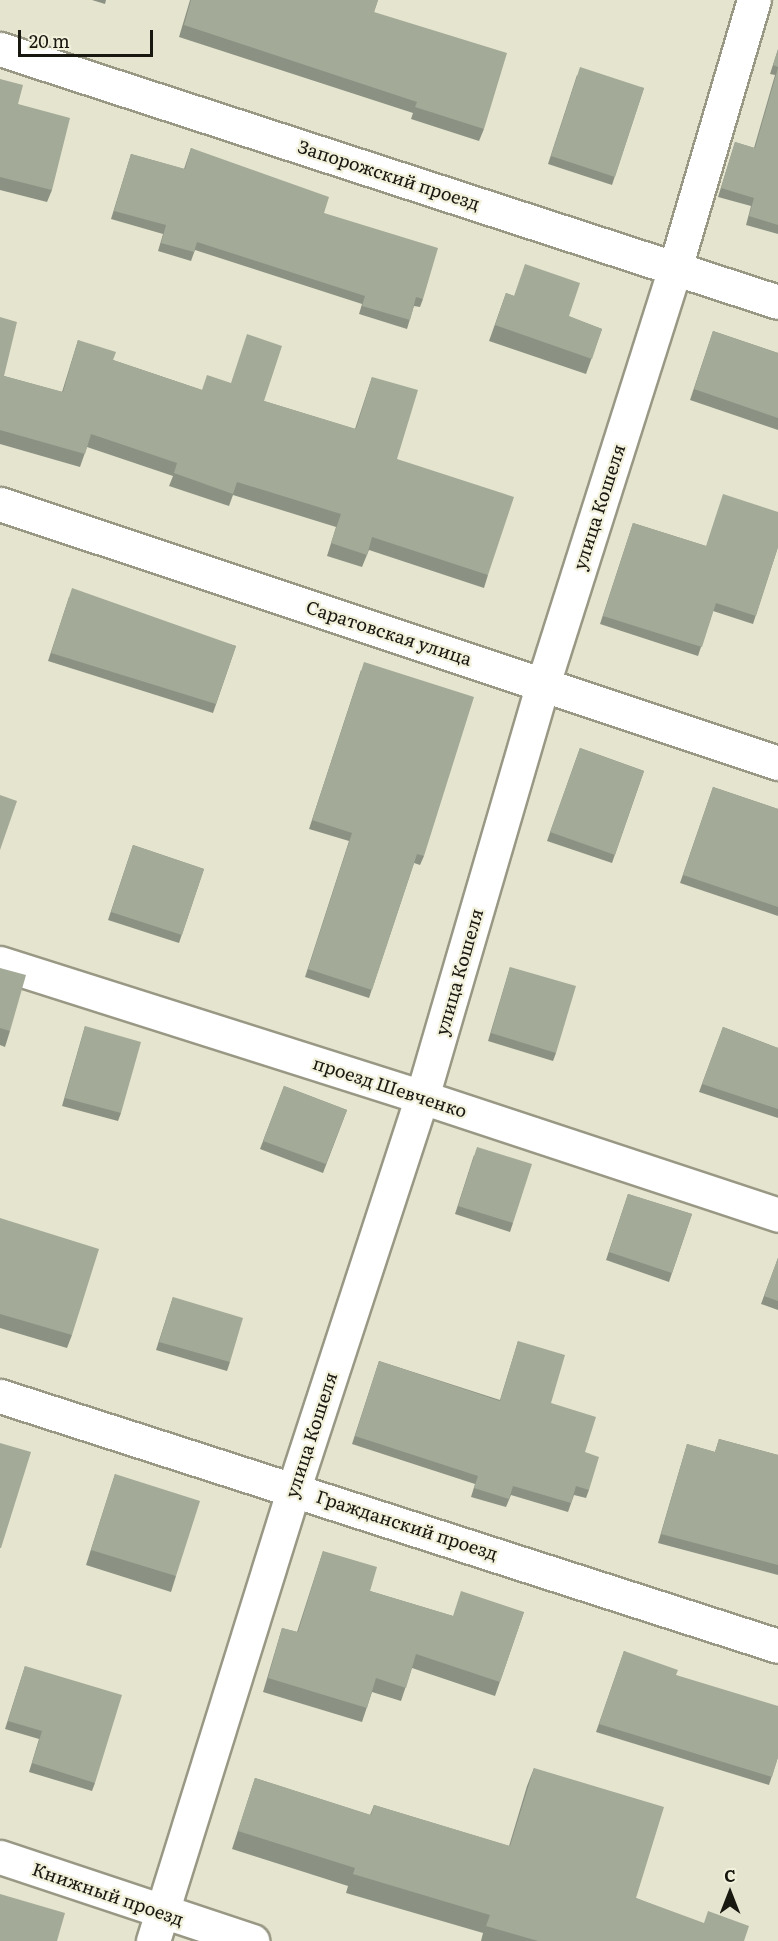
<!DOCTYPE html>
<html>
<head>
<meta charset="utf-8">
<style>
  body { margin:0 }
  #map { position:relative; width:778px; height:1941px; overflow:hidden; background:#e5e4cf; font-family:Literata,serif }
  div>[style] { position:absolute }
  [style*='--x'] { left:calc(var(--x)*1px); top:calc(var(--y)*1px); width:calc(var(--w)*1px); rotate:calc(var(--a)*1deg) }
  .roads { filter:drop-shadow(2px 0 #999885) drop-shadow(-2px 0 #999885) drop-shadow(0 2px #999885) drop-shadow(0 -2px #999885) }
  .minor>* { height:33px; margin:-16.5px; padding:0 16.5px; transform-origin:16.5px; border-radius:16.5px; background:#fff }
  .wall>* { inset:0; background:#8c9283 }
  .building>* { inset:0; background:#a3aa98 }
  span { translate:-50% -50%; white-space:nowrap; text-align:center; line-height:1.15; -webkit-text-stroke:4.5px #f2f1dc; paint-order:stroke }
  .street-label { font-size:18px; color:#181710 }
  .north { position:absolute; left:700px; top:1863px; width:60px; height:60px; -webkit-text-stroke:4px #f2f1dc; paint-order:stroke; rotate:0deg; font-size:16px; font-weight:700; line-height:24px; text-align:center; color:#181710 }
  .north::after { content:''; display:block; margin:auto; width:21px; height:27px; background:#181710; clip-path:polygon(50% 0,100% 100%,50% 72%,0 100%) }
  .scale { position:absolute; left:18px; top:30px; width:135px; height:27px; box-sizing:border-box; border:3px solid #181710; border-top:0; padding-left:8px; font-size:18px; line-height:21px; white-space:nowrap; color:#181710; -webkit-text-stroke:4px #f2f1dc; paint-order:stroke }
</style>
</head>
<body>
<div id="map">
  <div class="roads">
    <div class="minor">
      <i style="--x:0;--y:49;--w:818;--a:18.01"></i>
      <i style="--x:0;--y:504;--w:820;--a:18.41"></i>
      <i style="--x:0;--y:963;--w:443;--a:17.6"></i>
      <i style="--x:422;--y:1097;--w:375;--a:18.3"></i>
      <i style="--x:0;--y:1396;--w:817;--a:17.81"></i>
      <i style="--x:0;--y:1857;--w:266;--a:18.4"></i>
      <i style="--x:153;--y:1941;--w:474;--a:-72.7"></i>
      <i style="--x:294;--y:1488;--w:411;--a:-71.9"></i>
      <i style="--x:422;--y:1097;--w:430;--a:-73.7"></i>
      <i style="--x:543;--y:684;--w:436;--a:-72.4"></i>
      <i style="--x:675;--y:268;--w:279;--a:-73.6"></i>
    </div>
  </div>
  <div class="wall">
    <i style="clip-path:polygon(92px 0,106px 0,105px 4px)"></i>
    <i style="clip-path:polygon(190px 0,378px 0,374px 12px,484px 129px,479px 141px,411px 119px,413px 113px,179px 37px)"></i>
    <i style="clip-path:polygon(778px 49px,778px 234px,746px 225px,751px 206px,718px 197px,735px 142px,754px 148px,775px 75px,770px 74px)"></i>
    <i style="clip-path:polygon(577px 75px,644px 88px,612px 185px,548px 164px)"></i>
    <i style="clip-path:polygon(0 79px,18px 104px,52px 190px,47px 202px,0 190px)"></i>
    <i style="clip-path:polygon(191px 148px,324px 213px,423px 299px,420px 307px,414px 306px,407px 329px,359px 314px,362px 304px,195px 250px,191px 261px,158px 251px,163px 234px,111px 219px,131px 154px,184px 169px)"></i>
    <i style="clip-path:polygon(506px 293px,602px 329px,586px 374px,489px 341px)"></i>
    <i style="clip-path:polygon(0 317px,4px 376px,62px 392px,78px 340px,113px 360px,202px 390px,264px 401px,355px 429px,372px 377px,397px 459px,488px 575px,484px 588px,369px 550px,362px 567px,327px 556px,336px 527px,233px 495px,229px 506px,169px 486px,173px 476px,87px 447px,80px 467px,0 444px)"></i>
    <i style="clip-path:polygon(713px 331px,778px 353px,778px 430px,690px 400px)"></i>
    <i style="clip-path:polygon(633px 523px,706px 546px,778px 547px,753px 624px,713px 611px,698px 656px,600px 624px)"></i>
    <i style="clip-path:polygon(69px 597px,236px 646px,213px 713px,48px 661px)"></i>
    <i style="clip-path:polygon(361px 670px,424px 856px,420px 865px,414px 863px,369px 998px,305px 977px,349px 841px,309px 829px)"></i>
    <i style="clip-path:polygon(580px 748px,644px 771px,612px 863px,547px 841px)"></i>
    <i style="clip-path:polygon(713px 787px,778px 809px,778px 916px,680px 883px)"></i>
    <i style="clip-path:polygon(133px 845px,204px 869px,179px 943px,108px 920px)"></i>
    <i style="clip-path:polygon(510px 967px,556px 1053px,553px 1061px,488px 1041px)"></i>
    <i style="clip-path:polygon(0 968px,10px 1031px,5px 1047px,0 1045px)"></i>
    <i style="clip-path:polygon(85px 1026px,121px 1113px,118px 1121px,62px 1106px)"></i>
    <i style="clip-path:polygon(723px 1027px,778px 1048px,778px 1118px,699px 1092px)"></i>
    <i style="clip-path:polygon(284px 1086px,347px 1110px,323px 1173px,260px 1149px)"></i>
    <i style="clip-path:polygon(474px 1155px,513px 1223px,510px 1232px,455px 1214px)"></i>
    <i style="clip-path:polygon(628px 1194px,692px 1214px,669px 1282px,606px 1260px)"></i>
    <i style="clip-path:polygon(0 1218px,72px 1335px,67px 1348px,0 1328px)"></i>
    <i style="clip-path:polygon(778px 1258px,778px 1310px,761px 1304px)"></i>
    <i style="clip-path:polygon(173px 1297px,230px 1362px,227px 1371px,156px 1350px)"></i>
    <i style="clip-path:polygon(518px 1341px,551px 1403px,585px 1452px,589px 1490px,586px 1498px,574px 1495px,568px 1512px,511px 1495px,506px 1507px,471px 1497px,475px 1484px,352px 1444px,379px 1361px,500px 1400px)"></i>
    <i style="clip-path:polygon(719px 1439px,778px 1455px,778px 1575px,658px 1543px,687px 1444px,715px 1452px)"></i>
    <i style="clip-path:polygon(115px 1474px,176px 1576px,171px 1592px,86px 1565px)"></i>
    <i style="clip-path:polygon(323px 1551px,370px 1591px,453px 1616px,524px 1612px,495px 1696px,412px 1668px,401px 1701px,372px 1692px,362px 1722px,263px 1692px,282px 1628px,297px 1632px)"></i>
    <i style="clip-path:polygon(624px 1651px,676px 1675px,778px 1757px,769px 1785px,596px 1732px)"></i>
    <i style="clip-path:polygon(25px 1666px,95px 1783px,92px 1791px,29px 1772px,39px 1739px,5px 1729px)"></i>
    <i style="clip-path:polygon(534px 1768px,636px 1898px,744px 1941px,481px 1941px,483px 1933px,346px 1893px,348px 1886px,232px 1849px,255px 1778px,370px 1815px,374px 1805px,509px 1846px,527px 1786px)"></i>
  </div>
  <div class="building">
    <i style="clip-path:polygon(191px 0,378px 0,374px 12px,507px 53px,484px 129px,415px 107px,417px 102px,184px 25px)"></i>
    <i style="clip-path:polygon(778px 50px,778px 67px,773px 65px)"></i>
    <i style="clip-path:polygon(580px 67px,644px 88px,615px 177px,551px 156px)"></i>
    <i style="clip-path:polygon(778px 68px,778px 225px,749px 216px,754px 198px,721px 188px,735px 142px,755px 148px)"></i>
    <i style="clip-path:polygon(0 79px,23px 85px,18px 104px,70px 118px,52px 190px,0 177px)"></i>
    <i style="clip-path:polygon(191px 148px,329px 197px,324px 213px,438px 248px,423px 299px,416px 297px,410px 320px,362px 306px,365px 296px,197px 242px,194px 252px,161px 243px,166px 225px,114px 211px,131px 154px,185px 169px)"></i>
    <i style="clip-path:polygon(525px 264px,580px 283px,569px 316px,602px 329px,592px 359px,495px 325px,506px 293px,514px 296px)"></i>
    <i style="clip-path:polygon(0 317px,17px 322px,4px 376px,63px 392px,78px 340px,116px 352px,113px 360px,202px 390px,207px 375px,231px 383px,247px 334px,282px 346px,264px 401px,356px 429px,372px 377px,418px 390px,397px 459px,514px 497px,488px 575px,372px 537px,367px 555px,331px 543px,341px 514px,237px 482px,233px 494px,174px 473px,177px 463px,91px 434px,85px 454px,0 430px)"></i>
    <i style="clip-path:polygon(713px 331px,778px 353px,778px 418px,694px 389px)"></i>
    <i style="clip-path:polygon(723px 494px,778px 512px,778px 547px,756px 616px,716px 603px,702px 647px,603px 616px,633px 523px,706px 546px)"></i>
    <i style="clip-path:polygon(72px 588px,236px 646px,216px 704px,51px 653px)"></i>
    <i style="clip-path:polygon(364px 662px,474px 697px,424px 856px,417px 854px,372px 990px,308px 969px,352px 833px,312px 820px)"></i>
    <i style="clip-path:polygon(580px 748px,644px 771px,615px 855px,550px 832px)"></i>
    <i style="clip-path:polygon(713px 787px,778px 809px,778px 907px,683px 875px)"></i>
    <i style="clip-path:polygon(0 795px,17px 801px,0 850px)"></i>
    <i style="clip-path:polygon(133px 845px,204px 869px,182px 935px,111px 912px)"></i>
    <i style="clip-path:polygon(510px 967px,576px 986px,556px 1053px,491px 1033px)"></i>
    <i style="clip-path:polygon(0 968px,26px 975px,10px 1031px,0 1028px)"></i>
    <i style="clip-path:polygon(85px 1026px,141px 1042px,121px 1113px,65px 1098px)"></i>
    <i style="clip-path:polygon(723px 1027px,778px 1048px,778px 1109px,702px 1084px)"></i>
    <i style="clip-path:polygon(284px 1086px,347px 1110px,326px 1164px,263px 1141px)"></i>
    <i style="clip-path:polygon(477px 1147px,532px 1164px,513px 1223px,458px 1206px)"></i>
    <i style="clip-path:polygon(628px 1194px,692px 1214px,672px 1273px,609px 1252px)"></i>
    <i style="clip-path:polygon(0 1218px,99px 1249px,72px 1335px,0 1314px)"></i>
    <i style="clip-path:polygon(778px 1258px,778px 1301px,764px 1296px)"></i>
    <i style="clip-path:polygon(173px 1297px,243px 1318px,230px 1362px,159px 1342px)"></i>
    <i style="clip-path:polygon(518px 1341px,565px 1355px,551px 1403px,596px 1417px,585px 1452px,599px 1457px,589px 1490px,576px 1486px,571px 1503px,513px 1486px,509px 1499px,474px 1488px,478px 1476px,355px 1436px,379px 1361px,500px 1401px)"></i>
    <i style="clip-path:polygon(719px 1439px,778px 1455px,778px 1565px,661px 1534px,687px 1444px,715px 1452px)"></i>
    <i style="clip-path:polygon(0 1443px,31px 1452px,1px 1548px,0 1548px)"></i>
    <i style="clip-path:polygon(115px 1474px,200px 1501px,176px 1576px,91px 1550px)"></i>
    <i style="clip-path:polygon(323px 1551px,377px 1567px,370px 1591px,453px 1616px,461px 1591px,524px 1612px,500px 1682px,416px 1654px,406px 1688px,376px 1678px,367px 1708px,268px 1678px,282px 1628px,298px 1632px)"></i>
    <i style="clip-path:polygon(624px 1651px,678px 1670px,676px 1675px,778px 1706px,778px 1757px,772px 1777px,599px 1724px)"></i>
    <i style="clip-path:polygon(25px 1666px,122px 1695px,95px 1783px,32px 1763px,42px 1731px,8px 1721px)"></i>
    <i style="clip-path:polygon(534px 1768px,664px 1807px,636px 1898px,704px 1923px,708px 1911px,749px 1926px,744px 1941px,538px 1941px,486px 1926px,490px 1915px,353px 1874px,355px 1868px,238px 1831px,255px 1778px,371px 1815px,374px 1805px,510px 1846px)"></i>
    <i style="clip-path:polygon(0 1894px,65px 1913px,57px 1941px,0 1941px)"></i>
  </div>
  <div class="street-label">
    <span style="left:389px;top:175px;rotate:18deg">Запорожский проезд</span>
    <span style="left:599px;top:507px;rotate:-72deg">улица Кошеля</span>
    <span style="left:389px;top:633px;rotate:18deg">Саратовская улица</span>
    <span style="left:459px;top:972px;rotate:-74deg">улица Кошеля</span>
    <span style="left:390px;top:1087px;rotate:18deg">проезд Шевченко</span>
    <span style="left:311px;top:1435px;rotate:-72deg">улица Кошеля</span>
    <span style="left:407px;top:1525px;rotate:18deg">Гражданский проезд</span>
    <span style="left:108px;top:1894px;rotate:19deg">Книжный проезд</span>
  </div>
  <div class="north">С</div>
  <div class="scale">20 m</div>
</div>
</body>
</html>
